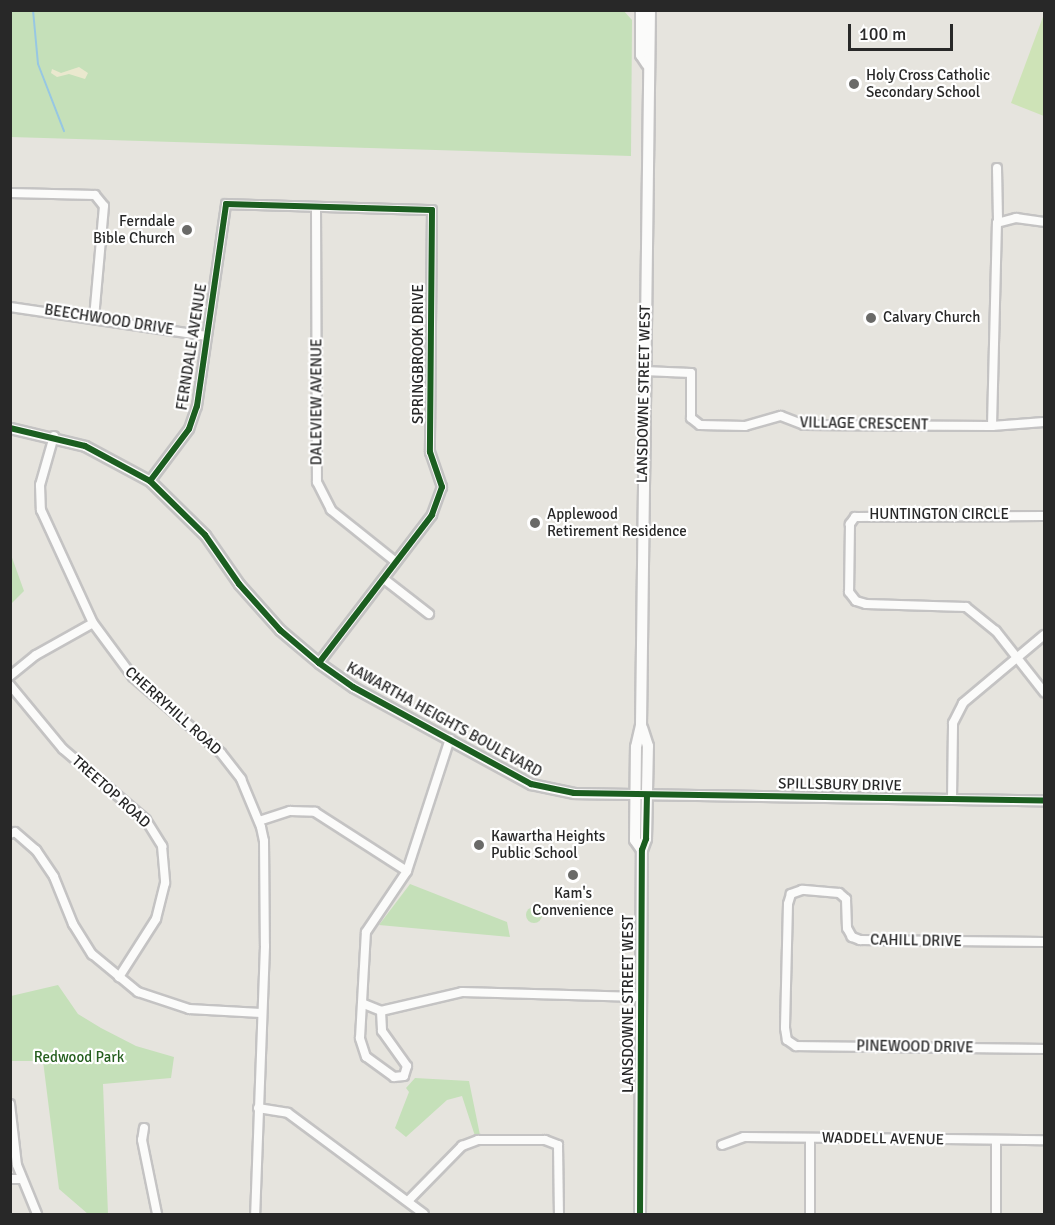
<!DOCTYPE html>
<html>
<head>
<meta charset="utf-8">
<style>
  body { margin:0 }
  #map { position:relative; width:1055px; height:1225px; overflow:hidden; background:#e6e4de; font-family:Signika,sans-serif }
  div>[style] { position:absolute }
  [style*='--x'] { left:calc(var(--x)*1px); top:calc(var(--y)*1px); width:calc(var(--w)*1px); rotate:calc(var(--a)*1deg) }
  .green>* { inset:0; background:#c5e0b9 }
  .round { border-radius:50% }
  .sand>* { inset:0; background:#eae8ce }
  .pitch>* { inset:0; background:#cee3b7 }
  .stream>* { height:2px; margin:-1px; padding:0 1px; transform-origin:1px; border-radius:1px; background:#97c7e3 }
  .roads { filter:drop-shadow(2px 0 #c4c3c3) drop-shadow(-2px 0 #c4c3c3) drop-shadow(0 2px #c4c3c3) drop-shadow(0 -2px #c4c3c3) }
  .minor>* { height:8px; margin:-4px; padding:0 4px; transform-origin:4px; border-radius:4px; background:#fbfbfa }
  .tertiary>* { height:9px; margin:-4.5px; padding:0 4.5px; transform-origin:4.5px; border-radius:4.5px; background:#fbfbfa }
  .secondary>* { height:10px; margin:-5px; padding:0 5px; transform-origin:5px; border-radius:5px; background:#fbfbfa }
  .cycleway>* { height:6px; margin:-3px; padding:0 3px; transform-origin:3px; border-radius:3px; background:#1b5e20 }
  .dots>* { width:16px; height:16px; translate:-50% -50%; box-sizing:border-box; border:3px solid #fff; border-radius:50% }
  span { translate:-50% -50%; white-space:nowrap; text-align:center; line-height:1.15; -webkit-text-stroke:4.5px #fff; paint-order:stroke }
  .poi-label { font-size:15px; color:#282828 }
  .left { translate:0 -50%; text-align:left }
  .right { translate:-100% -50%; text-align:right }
  .street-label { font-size:15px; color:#282828 }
  .park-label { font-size:15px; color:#255f1e }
  .frame { position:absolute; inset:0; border:12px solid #282828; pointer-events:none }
  .scale { position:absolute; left:848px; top:24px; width:105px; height:27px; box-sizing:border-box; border:3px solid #282828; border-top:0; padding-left:8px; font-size:18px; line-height:21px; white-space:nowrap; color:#282828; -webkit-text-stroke:4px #fff; paint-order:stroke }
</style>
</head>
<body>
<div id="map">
  <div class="green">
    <i style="clip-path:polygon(623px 10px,632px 20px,631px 156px,11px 137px,11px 11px)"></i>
    <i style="clip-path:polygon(10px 552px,24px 591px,11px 604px,10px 604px)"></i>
    <i style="clip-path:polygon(410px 884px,507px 922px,510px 937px,379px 925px)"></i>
    <i class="round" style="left:526px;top:907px;width:16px;height:16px"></i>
    <i style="clip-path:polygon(58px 985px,78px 1014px,101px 1028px,136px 1046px,174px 1057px,171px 1078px,103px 1084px,108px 1214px,88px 1214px,59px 1189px,43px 1061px,11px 1061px,11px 996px)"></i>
    <i style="clip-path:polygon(415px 1078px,469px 1081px,480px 1135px,475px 1136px,462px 1096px,447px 1100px,406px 1137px,395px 1128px,409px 1092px,406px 1088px)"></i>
  </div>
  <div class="sand">
    <i style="clip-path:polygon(79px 67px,88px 73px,85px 79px,69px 74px,57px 77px,51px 73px,52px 69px,61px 73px)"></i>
  </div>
  <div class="pitch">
    <i style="clip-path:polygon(1044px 14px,1044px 116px,1011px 103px)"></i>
  </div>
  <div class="stream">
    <i style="--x:33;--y:10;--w:54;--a:84.7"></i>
    <i style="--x:38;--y:64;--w:72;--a:68.8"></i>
  </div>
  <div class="roads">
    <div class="minor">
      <i style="--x:997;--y:168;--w:52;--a:88.9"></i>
      <i style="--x:10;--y:193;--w:85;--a:1.3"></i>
      <i style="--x:95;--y:195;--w:14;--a:51"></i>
      <i style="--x:104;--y:206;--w:111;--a:95.1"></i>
      <i style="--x:316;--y:207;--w:275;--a:89.8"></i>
      <i style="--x:317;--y:482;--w:31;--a:63"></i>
      <i style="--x:331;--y:510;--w:83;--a:38.7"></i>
      <i style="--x:10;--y:307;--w:199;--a:8.4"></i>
      <i style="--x:644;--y:371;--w:47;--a:2.4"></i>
      <i style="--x:691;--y:373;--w:45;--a:90"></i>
      <i style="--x:691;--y:418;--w:11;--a:38"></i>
      <i style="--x:700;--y:425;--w:45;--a:1.3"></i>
      <i style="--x:745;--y:426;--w:37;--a:-16"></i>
      <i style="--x:781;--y:416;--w:25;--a:21"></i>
      <i style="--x:804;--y:425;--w:188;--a:0.3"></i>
      <i style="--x:992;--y:426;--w:52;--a:-4.4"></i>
      <i style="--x:992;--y:426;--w:203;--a:-88.6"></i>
      <i style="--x:997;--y:223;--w:20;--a:-15"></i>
      <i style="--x:1016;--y:218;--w:28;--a:8"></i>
      <i style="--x:54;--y:436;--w:51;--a:105.9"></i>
      <i style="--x:40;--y:485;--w:25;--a:88"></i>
      <i style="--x:41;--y:510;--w:124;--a:65.3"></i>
      <i style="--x:93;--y:623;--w:67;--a:53.5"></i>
      <i style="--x:133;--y:677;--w:116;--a:40.8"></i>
      <i style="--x:221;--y:753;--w:33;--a:52"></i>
      <i style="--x:241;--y:779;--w:52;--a:67.4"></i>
      <i style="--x:261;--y:827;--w:14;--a:78"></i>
      <i style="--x:264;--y:841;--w:105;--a:89.5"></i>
      <i style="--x:265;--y:946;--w:268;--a:92.1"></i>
      <i style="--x:150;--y:481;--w:65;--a:-53.1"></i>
      <i style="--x:189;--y:429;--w:24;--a:-71"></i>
      <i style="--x:197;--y:406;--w:204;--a:-81.8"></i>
      <i style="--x:226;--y:204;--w:206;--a:1.7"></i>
      <i style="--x:432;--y:210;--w:242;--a:90.5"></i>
      <i style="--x:430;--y:452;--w:37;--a:71"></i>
      <i style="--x:442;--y:487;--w:30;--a:110"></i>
      <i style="--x:432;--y:515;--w:186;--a:127.4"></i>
      <i style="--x:1044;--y:516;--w:189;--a:179.7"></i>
      <i style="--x:855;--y:517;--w:9;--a:126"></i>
      <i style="--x:850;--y:524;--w:68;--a:90.8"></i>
      <i style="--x:849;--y:592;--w:11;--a:52"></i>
      <i style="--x:856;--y:601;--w:10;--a:17"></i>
      <i style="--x:866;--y:604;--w:100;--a:1.7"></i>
      <i style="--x:966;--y:607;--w:38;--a:39"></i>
      <i style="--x:996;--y:631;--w:78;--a:51.8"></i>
      <i style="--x:384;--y:579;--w:57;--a:37.9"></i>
      <i style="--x:10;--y:676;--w:33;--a:-39"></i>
      <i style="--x:36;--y:655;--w:65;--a:-29.3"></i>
      <i style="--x:10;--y:685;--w:83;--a:50.4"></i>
      <i style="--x:63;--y:749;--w:109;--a:40.5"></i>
      <i style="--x:146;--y:820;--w:31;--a:58"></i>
      <i style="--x:162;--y:846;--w:37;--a:85"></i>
      <i style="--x:165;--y:883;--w:37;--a:104"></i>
      <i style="--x:156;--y:919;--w:69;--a:122.5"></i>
      <i style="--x:952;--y:798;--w:75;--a:-89.2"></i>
      <i style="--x:953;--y:723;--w:22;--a:-63"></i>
      <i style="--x:963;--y:703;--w:106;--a:-40"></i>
      <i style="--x:259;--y:821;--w:33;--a:-18"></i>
      <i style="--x:290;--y:811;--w:25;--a:2"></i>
      <i style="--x:315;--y:812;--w:109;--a:32.7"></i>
      <i style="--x:10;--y:834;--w:5;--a:-22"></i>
      <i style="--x:15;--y:832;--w:28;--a:41"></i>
      <i style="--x:36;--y:850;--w:32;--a:56"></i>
      <i style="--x:54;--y:877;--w:51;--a:68"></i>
      <i style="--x:73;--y:924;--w:36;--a:58"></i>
      <i style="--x:92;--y:954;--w:60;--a:39.6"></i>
      <i style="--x:138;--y:992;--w:54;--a:18.4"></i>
      <i style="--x:189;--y:1009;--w:72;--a:3.2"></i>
      <i style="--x:1044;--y:942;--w:184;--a:-179.4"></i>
      <i style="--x:860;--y:940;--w:9;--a:-159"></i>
      <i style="--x:852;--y:937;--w:10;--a:-119"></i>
      <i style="--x:847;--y:928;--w:29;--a:-92"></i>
      <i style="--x:846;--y:899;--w:9;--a:-139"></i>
      <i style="--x:839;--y:893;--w:37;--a:-175"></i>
      <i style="--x:802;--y:890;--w:12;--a:160"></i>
      <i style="--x:791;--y:894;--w:10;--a:107"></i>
      <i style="--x:788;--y:904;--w:124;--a:91.4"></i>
      <i style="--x:785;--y:1028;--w:12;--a:81"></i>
      <i style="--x:787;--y:1040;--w:11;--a:34"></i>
      <i style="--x:796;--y:1046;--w:248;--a:0.7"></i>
      <i style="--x:364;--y:1004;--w:18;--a:22"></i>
      <i style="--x:381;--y:1011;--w:83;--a:-13.2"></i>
      <i style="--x:462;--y:992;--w:178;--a:1.6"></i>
      <i style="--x:381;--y:1011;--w:20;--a:87"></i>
      <i style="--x:382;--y:1031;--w:43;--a:54.5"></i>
      <i style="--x:407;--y:1066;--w:10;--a:107"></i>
      <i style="--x:404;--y:1076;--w:10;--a:174"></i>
      <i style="--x:394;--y:1077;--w:34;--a:-144"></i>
      <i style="--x:366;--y:1057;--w:20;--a:-108"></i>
      <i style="--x:360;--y:1038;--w:106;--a:-86.8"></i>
      <i style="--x:366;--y:932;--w:73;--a:-56.1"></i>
      <i style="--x:407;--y:871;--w:139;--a:-72"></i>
      <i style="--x:10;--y:1104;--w:61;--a:83.5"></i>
      <i style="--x:17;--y:1165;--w:53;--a:67.8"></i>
      <i style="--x:258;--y:1108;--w:30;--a:9"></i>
      <i style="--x:288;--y:1113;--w:169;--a:36.6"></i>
      <i style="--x:144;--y:1128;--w:12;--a:99"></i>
      <i style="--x:142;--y:1140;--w:76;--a:78.5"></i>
      <i style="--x:810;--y:1138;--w:76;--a:90"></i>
      <i style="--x:722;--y:1145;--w:23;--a:-20"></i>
      <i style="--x:744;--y:1137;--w:300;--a:0.6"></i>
      <i style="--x:10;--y:1179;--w:10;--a:0"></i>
      <i style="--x:409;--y:1200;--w:76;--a:-45.5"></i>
      <i style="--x:462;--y:1146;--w:17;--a:-21"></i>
      <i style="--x:478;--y:1140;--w:67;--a:0"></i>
      <i style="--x:545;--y:1140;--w:14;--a:21"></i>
      <i style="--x:558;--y:1145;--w:69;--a:89.2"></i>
      <i style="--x:996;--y:1214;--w:73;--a:-90"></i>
    </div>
    <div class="tertiary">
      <i style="--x:10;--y:428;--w:77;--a:13.5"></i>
      <i style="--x:85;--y:446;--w:74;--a:28.3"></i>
      <i style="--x:150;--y:481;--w:77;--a:44.5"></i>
      <i style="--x:205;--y:535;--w:60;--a:55.2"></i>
      <i style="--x:239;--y:584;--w:62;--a:48.3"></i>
      <i style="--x:280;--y:630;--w:51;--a:40.2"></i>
      <i style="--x:319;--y:663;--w:42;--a:35.2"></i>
      <i style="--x:353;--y:687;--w:203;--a:28.6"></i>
      <i style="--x:531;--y:784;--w:44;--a:11.8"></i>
      <i style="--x:574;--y:793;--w:470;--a:0.9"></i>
    </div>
    <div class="secondary">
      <i style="--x:641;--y:10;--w:45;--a:90"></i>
      <i style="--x:641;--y:55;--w:11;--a:56"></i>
      <i style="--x:642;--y:850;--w:12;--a:-125"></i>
      <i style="--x:635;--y:840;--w:93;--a:-89.4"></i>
      <i style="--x:636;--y:747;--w:23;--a:-77"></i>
      <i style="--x:641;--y:725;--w:715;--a:-89.28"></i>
      <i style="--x:640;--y:1214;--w:364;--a:-89.7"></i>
      <i style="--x:642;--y:850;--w:12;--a:-70"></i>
      <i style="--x:646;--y:839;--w:93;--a:-88.8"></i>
      <i style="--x:648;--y:746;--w:19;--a:-108"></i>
    </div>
  </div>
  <div class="cycleway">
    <i style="--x:10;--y:428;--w:77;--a:13.5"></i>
    <i style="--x:85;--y:446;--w:74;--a:28.3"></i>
    <i style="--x:150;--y:481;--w:77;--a:44.5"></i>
    <i style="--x:205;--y:535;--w:60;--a:55.2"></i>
    <i style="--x:239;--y:584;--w:62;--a:48.3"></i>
    <i style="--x:280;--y:630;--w:51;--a:40.2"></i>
    <i style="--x:319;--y:663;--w:42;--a:35.2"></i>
    <i style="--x:353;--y:687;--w:203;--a:28.6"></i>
    <i style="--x:531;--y:784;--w:44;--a:11.8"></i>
    <i style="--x:574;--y:793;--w:470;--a:0.9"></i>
    <i style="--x:150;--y:481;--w:65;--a:-53.1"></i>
    <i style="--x:189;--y:429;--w:24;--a:-71"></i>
    <i style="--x:197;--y:406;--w:204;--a:-81.8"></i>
    <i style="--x:226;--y:204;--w:206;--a:1.7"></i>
    <i style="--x:432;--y:210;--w:242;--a:90.5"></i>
    <i style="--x:430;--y:452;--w:37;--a:71"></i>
    <i style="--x:442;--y:487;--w:30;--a:110"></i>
    <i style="--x:432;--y:515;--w:186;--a:127.4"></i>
    <i style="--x:640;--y:1214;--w:364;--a:-89.7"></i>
    <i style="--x:642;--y:850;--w:12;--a:-70"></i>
    <i style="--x:646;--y:839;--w:44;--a:-88.7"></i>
  </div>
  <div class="dots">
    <i style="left:854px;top:84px;background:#6a6a68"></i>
    <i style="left:187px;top:230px;background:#6a6a68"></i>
    <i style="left:871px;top:318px;background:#6a6a68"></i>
    <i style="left:535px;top:523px;background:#6a6a68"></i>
    <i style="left:479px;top:845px;background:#6a6a68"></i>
    <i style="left:573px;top:875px;background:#6a6a68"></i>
  </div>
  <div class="poi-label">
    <span class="left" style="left:866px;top:84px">Holy Cross Catholic<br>Secondary School</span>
    <span class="right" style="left:175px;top:230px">Ferndale<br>Bible Church</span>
    <span class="left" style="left:883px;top:318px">Calvary Church</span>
    <span class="left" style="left:547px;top:523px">Applewood<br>Retirement Residence</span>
    <span class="left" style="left:491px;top:845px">Kawartha Heights<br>Public School</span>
    <span style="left:573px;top:902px">Kam's<br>Convenience</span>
  </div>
  <div class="street-label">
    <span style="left:109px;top:320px;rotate:9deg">BEECHWOOD DRIVE</span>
    <span style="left:192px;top:347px;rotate:-81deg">FERNDALE AVENUE</span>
    <span style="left:419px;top:354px;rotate:-90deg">SPRINGBROOK DRIVE</span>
    <span style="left:644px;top:394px;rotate:-89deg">LANSDOWNE STREET WEST</span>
    <span style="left:317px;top:402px;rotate:-90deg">DALEVIEW AVENUE</span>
    <span style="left:864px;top:424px;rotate:1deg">VILLAGE CRESCENT</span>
    <span style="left:939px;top:515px">HUNTINGTON CIRCLE</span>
    <span style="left:173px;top:711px;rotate:42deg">CHERRYHILL ROAD</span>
    <span style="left:444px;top:720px;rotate:29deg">KAWARTHA HEIGHTS BOULEVARD</span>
    <span style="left:840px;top:785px;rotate:1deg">SPILLSBURY DRIVE</span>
    <span style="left:111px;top:792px;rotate:42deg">TREETOP ROAD</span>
    <span style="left:916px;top:941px;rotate:1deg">CAHILL DRIVE</span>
    <span style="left:629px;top:1004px;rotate:-90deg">LANSDOWNE STREET WEST</span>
    <span style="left:915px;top:1047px;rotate:1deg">PINEWOOD DRIVE</span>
    <span style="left:883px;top:1139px;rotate:1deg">WADDELL AVENUE</span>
  </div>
  <div class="park-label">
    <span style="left:79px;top:1058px">Redwood Park</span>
  </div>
  <div class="frame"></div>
  <div class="scale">100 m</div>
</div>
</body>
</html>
